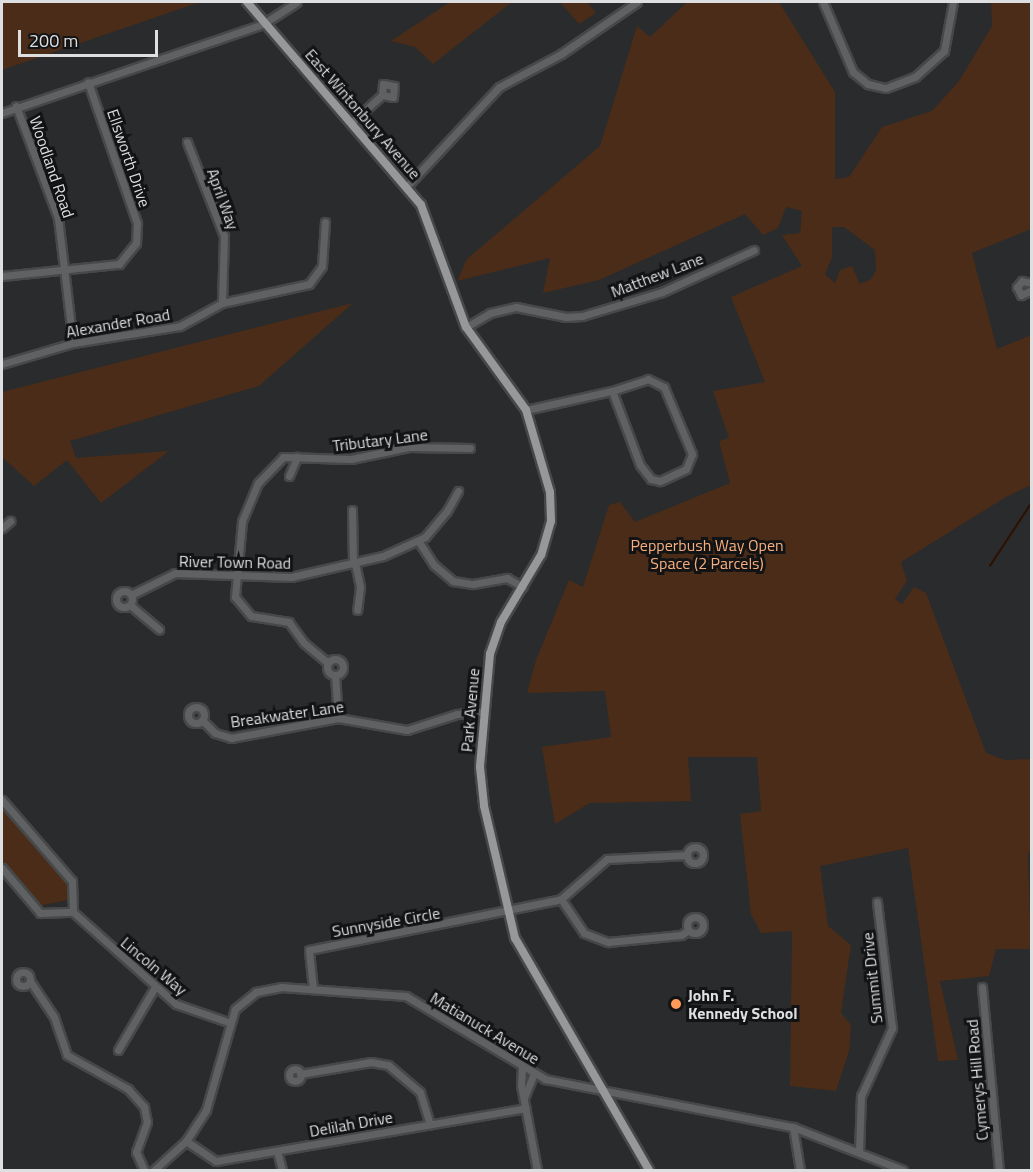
<!DOCTYPE html>
<html>
<head>
<meta charset="utf-8">
<style>
  body { margin:0 }
  #map { position:relative; width:1033px; height:1172px; overflow:hidden; background:#292b2c; font-family:"Titillium Web",sans-serif }
  div>[style] { position:absolute }
  [style*='--x'] { left:calc(var(--x)*1px); top:calc(var(--y)*1px); width:calc(var(--w)*1px); rotate:calc(var(--a)*1deg) }
  .green>* { inset:0; background:#4b2c18 }
  .stream>* { height:1.5px; margin:-0.75px; padding:0 0.75px; transform-origin:0.75px; border-radius:0.75px; background:#2f1000 }
  .roads { filter:drop-shadow(2px 0 #464849) drop-shadow(-2px 0 #464849) drop-shadow(0 2px #464849) drop-shadow(0 -2px #464849) }
  .minor>* { height:7px; margin:-3.5px; padding:0 3.5px; transform-origin:3.5px; border-radius:3.5px; background:#606162 }
  .minor>.ring { margin:-3.5px; padding:0; box-sizing:content-box; background:none; border:7px solid #606162; border-radius:50% }
  .major>* { height:8px; margin:-4px; padding:0 4px; transform-origin:4px; border-radius:4px; background:#96989a }
  .dots>* { width:16px; height:16px; translate:-50% -50%; box-sizing:border-box; border:3px solid #121314; border-radius:50% }
  span { translate:-50% -50%; white-space:nowrap; text-align:center; line-height:1.15; -webkit-text-stroke:6px #121314; paint-order:stroke }
  .street-label { font-size:16px; color:#dddfe0 }
  .park-label { font-size:16px; color:#f8ae7d }
  .poi-label { font-size:16px; color:#dddfe0; font-weight:700 }
  .left { translate:0 -50%; text-align:left }
  .frame { position:absolute; inset:0; border:3px solid #dddfe0; pointer-events:none }
  .scale { position:absolute; left:18px; top:30px; width:140px; height:27px; box-sizing:border-box; border:3px solid #dddfe0; border-top:0; padding-left:8px; font-size:18px; line-height:21px; white-space:nowrap; color:#dddfe0; -webkit-text-stroke:4px #121314; paint-order:stroke }
</style>
</head>
<body>
<div id="map">
  <div class="green">
    <i style="clip-path:polygon(2px 2px,200px 2px,2px 70px)"></i>
    <i style="clip-path:polygon(450px 2px,512px 2px,433px 64px,415px 47px,391px 41px)"></i>
    <i style="clip-path:polygon(560px 2px,587px 2px,596px 13px,579px 24px)"></i>
    <i style="clip-path:polygon(evenodd,687px 2px,779px 2px,835px 92px,835px 179px,849px 177px,882px 127px,932px 111px,959px 81px,992px 26px,991px 2px,1031px 2px,1031px 229px,972px 253px,997px 349px,1031px 335px,1031px 485px,1006px 497px,901px 562px,907px 581px,895px 599px,902px 604px,914px 587px,926px 593px,986px 753px,1005px 760px,1031px 759px,1032px 852px,1028px 853px,1031px 949px,996px 949px,989px 976px,940px 981px,958px 1060px,938px 1061px,908px 848px,820px 866px,828px 926px,851px 945px,841px 1013px,851px 1025px,849px 1051px,836px 1091px,790px 1086px,792px 931px,761px 933px,751px 914px,740px 814px,761px 811px,757px 757px,688px 757px,691px 801px,590px 803px,555px 824px,542px 747px,611px 737px,605px 691px,527px 693px,536px 660px,569px 580px,583px 587px,609px 505px,620px 502px,635px 522px,730px 483px,719px 441px,729px 438px,713px 391px,765px 382px,731px 297px,802px 266px,782px 235px,800px 233px,802px 211px,786px 207px,778px 228px,763px 235px,745px 214px,599px 280px,543px 293px,550px 258px,457px 281px,467px 259px,600px 146px,637px 26px,650px 37px,687px 2px,832px 227px,844px 227px,875px 250px,876px 270px,871px 279px,860px 284px,852px 266px,840px 270px,835px 283px,825px 274px,832px 257px,832px 227px)"></i>
    <i style="clip-path:polygon(353px 303px,259px 386px,70px 441px,76px 458px,169px 451px,101px 503px,67px 460px,34px 486px,2px 457px,2px 392px)"></i>
    <i style="clip-path:polygon(2px 804px,67px 881px,68px 900px,38px 906px,2px 864px)"></i>
  </div>
  <div class="stream">
    <i style="--x:990;--y:566;--w:77;--a:-56.7"></i>
  </div>
  <div class="roads">
    <div class="minor">
      <i style="--x:823;--y:2;--w:76;--a:66.8"></i>
      <i style="--x:853;--y:72;--w:19;--a:39"></i>
      <i style="--x:868;--y:84;--w:18;--a:13"></i>
      <i style="--x:886;--y:88;--w:31;--a:-21"></i>
      <i style="--x:915;--y:77;--w:39;--a:-42"></i>
      <i style="--x:944;--y:51;--w:50;--a:-79.6"></i>
      <i style="--x:16;--y:106;--w:120;--a:69.4"></i>
      <i style="--x:58;--y:218;--w:126;--a:83.2"></i>
      <i style="--x:2;--y:113;--w:276;--a:-18.8"></i>
      <i style="--x:263;--y:24;--w:40;--a:-32.9"></i>
      <i style="--x:351;--y:123;--w:42;--a:-42.1"></i>
      <i style="--x:382;--y:95;--w:11;--a:-85"></i>
      <i style="--x:383;--y:84;--w:11;--a:10"></i>
      <i style="--x:394;--y:86;--w:11;--a:95"></i>
      <i style="--x:393;--y:97;--w:11;--a:-170"></i>
      <i style="--x:187;--y:142;--w:101;--a:68.5"></i>
      <i style="--x:224;--y:236;--w:67;--a:91.7"></i>
      <i style="--x:407;--y:186;--w:135;--a:-47.1"></i>
      <i style="--x:499;--y:87;--w:70;--a:-28"></i>
      <i style="--x:561;--y:54;--w:92;--a:-34.4"></i>
      <i style="--x:2;--y:276;--w:118;--a:-5.9"></i>
      <i style="--x:119;--y:264;--w:27;--a:-51"></i>
      <i style="--x:136;--y:243;--w:20;--a:-87"></i>
      <i style="--x:137;--y:223;--w:149;--a:-109.2"></i>
      <i style="--x:1032;--y:283;--w:10;--a:-169"></i>
      <i style="--x:1022;--y:281;--w:8;--a:130"></i>
      <i style="--x:1017;--y:287;--w:9;--a:63"></i>
      <i style="--x:1021;--y:295;--w:12;--a:-24"></i>
      <i style="--x:466;--y:327;--w:28;--a:-30"></i>
      <i style="--x:490;--y:313;--w:27;--a:-13"></i>
      <i style="--x:516;--y:307;--w:51;--a:11.3"></i>
      <i style="--x:566;--y:317;--w:16;--a:-4"></i>
      <i style="--x:582;--y:316;--w:84;--a:-16.7"></i>
      <i style="--x:662;--y:292;--w:101;--a:-24.5"></i>
      <i style="--x:2;--y:364;--w:74;--a:-16.5"></i>
      <i style="--x:73;--y:343;--w:108;--a:-9"></i>
      <i style="--x:180;--y:326;--w:48;--a:-28.7"></i>
      <i style="--x:222;--y:303;--w:89;--a:-12.3"></i>
      <i style="--x:309;--y:284;--w:22;--a:-54"></i>
      <i style="--x:322;--y:266;--w:44;--a:-86.1"></i>
      <i style="--x:648;--y:379;--w:18;--a:27"></i>
      <i style="--x:664;--y:387;--w:73;--a:67.3"></i>
      <i style="--x:692;--y:454;--w:16;--a:112"></i>
      <i style="--x:686;--y:469;--w:29;--a:155"></i>
      <i style="--x:660;--y:481;--w:9;--a:-167"></i>
      <i style="--x:651;--y:479;--w:18;--a:-128"></i>
      <i style="--x:640;--y:465;--w:79;--a:-110.7"></i>
      <i style="--x:612;--y:391;--w:38;--a:-18"></i>
      <i style="--x:526;--y:410;--w:88;--a:-12.5"></i>
      <i style="--x:289;--y:476;--w:21;--a:-67"></i>
      <i style="--x:352;--y:510;--w:54;--a:88.9"></i>
      <i style="--x:2;--y:528;--w:11;--a:-41"></i>
      <i style="--x:419;--y:542;--w:27;--a:57"></i>
      <i style="--x:434;--y:565;--w:25;--a:40"></i>
      <i style="--x:453;--y:581;--w:20;--a:9"></i>
      <i style="--x:473;--y:584;--w:35;--a:-10"></i>
      <i style="--x:507;--y:578;--w:18;--a:29"></i>
      <i style="--x:355;--y:563;--w:25;--a:78"></i>
      <i style="--x:360;--y:587;--w:23;--a:97"></i>
      <i class="ring" style="left:116px;top:591px;width:9px;height:9px"></i>
      <i style="--x:131;--y:595;--w:49;--a:-26.6"></i>
      <i style="--x:175;--y:573;--w:116;--a:2"></i>
      <i style="--x:291;--y:577;--w:94;--a:-12.9"></i>
      <i style="--x:383;--y:556;--w:46;--a:-24.3"></i>
      <i style="--x:425;--y:537;--w:34;--a:-50"></i>
      <i style="--x:447;--y:511;--w:23;--a:-61"></i>
      <i style="--x:130;--y:605;--w:38;--a:40"></i>
      <i class="ring" style="left:327px;top:659px;width:9px;height:9px"></i>
      <i style="--x:328;--y:663;--w:31;--a:-140"></i>
      <i style="--x:304;--y:643;--w:26;--a:-126"></i>
      <i style="--x:289;--y:622;--w:38;--a:-171"></i>
      <i style="--x:251;--y:616;--w:25;--a:-130"></i>
      <i style="--x:235;--y:597;--w:76;--a:-84.7"></i>
      <i style="--x:242;--y:521;--w:41;--a:-67.2"></i>
      <i style="--x:258;--y:483;--w:36;--a:-46"></i>
      <i style="--x:283;--y:457;--w:68;--a:1.7"></i>
      <i style="--x:351;--y:459;--w:59;--a:-11.7"></i>
      <i style="--x:409;--y:447;--w:61;--a:0.9"></i>
      <i style="--x:335;--y:675;--w:43;--a:86"></i>
      <i class="ring" style="left:188px;top:707px;width:9px;height:9px"></i>
      <i style="--x:202;--y:720;--w:18;--a:45"></i>
      <i style="--x:215;--y:733;--w:17;--a:17"></i>
      <i style="--x:231;--y:738;--w:109;--a:-10.6"></i>
      <i style="--x:338;--y:718;--w:70;--a:9.9"></i>
      <i style="--x:407;--y:730;--w:52;--a:-17.7"></i>
      <i style="--x:457;--y:714;--w:27;--a:-6"></i>
      <i style="--x:2;--y:800;--w:107;--a:49.2"></i>
      <i style="--x:72;--y:881;--w:31;--a:88"></i>
      <i class="ring" style="left:687px;top:847px;width:9px;height:9px"></i>
      <i style="--x:2;--y:868;--w:59;--a:49.8"></i>
      <i style="--x:40;--y:913;--w:33;--a:-2"></i>
      <i style="--x:561;--y:899;--w:41;--a:55.9"></i>
      <i style="--x:584;--y:933;--w:26;--a:21"></i>
      <i style="--x:608;--y:942;--w:73;--a:-5.5"></i>
      <i style="--x:681;--y:935;--w:9;--a:-32"></i>
      <i style="--x:73;--y:912;--w:138;--a:41.8"></i>
      <i style="--x:176;--y:1004;--w:55;--a:19.1"></i>
      <i class="ring" style="left:687px;top:917px;width:9px;height:9px"></i>
      <i class="ring" style="left:16px;top:972px;width:7px;height:7px"></i>
      <i style="--x:30;--y:981;--w:43;--a:56.3"></i>
      <i style="--x:54;--y:1017;--w:40;--a:71.1"></i>
      <i style="--x:67;--y:1055;--w:70;--a:29.1"></i>
      <i style="--x:128;--y:1089;--w:24;--a:48"></i>
      <i style="--x:144;--y:1107;--w:15;--a:79"></i>
      <i style="--x:147;--y:1122;--w:32;--a:110"></i>
      <i style="--x:136;--y:1152;--w:20;--a:66"></i>
      <i style="--x:982;--y:987;--w:184;--a:84.7"></i>
      <i style="--x:313;--y:989;--w:39;--a:-96"></i>
      <i style="--x:309;--y:950;--w:257;--a:-11.4"></i>
      <i style="--x:561;--y:899;--w:61;--a:-41"></i>
      <i style="--x:607;--y:859;--w:80;--a:-2.9"></i>
      <i style="--x:118;--y:1050;--w:73;--a:-59.6"></i>
      <i style="--x:522;--y:1067;--w:18;--a:93"></i>
      <i style="--x:521;--y:1085;--w:86;--a:79.3"></i>
      <i class="ring" style="left:289px;top:1069px;width:5px;height:5px"></i>
      <i style="--x:300;--y:1074;--w:72;--a:-9.6"></i>
      <i style="--x:371;--y:1062;--w:17;--a:10"></i>
      <i style="--x:388;--y:1065;--w:42;--a:40.2"></i>
      <i style="--x:420;--y:1092;--w:34;--a:73"></i>
      <i style="--x:524;--y:1098;--w:27;--a:-68"></i>
      <i style="--x:793;--y:1127;--w:44;--a:80.8"></i>
      <i style="--x:186;--y:1141;--w:36;--a:34"></i>
      <i style="--x:216;--y:1161;--w:314;--a:-9.7"></i>
      <i style="--x:277;--y:1151;--w:20;--a:75"></i>
      <i style="--x:859;--y:1152;--w:56;--a:-88"></i>
      <i style="--x:861;--y:1096;--w:75;--a:-65.5"></i>
      <i style="--x:892;--y:1028;--w:127;--a:-96.8"></i>
      <i style="--x:154;--y:1170;--w:43;--a:-42.2"></i>
      <i style="--x:186;--y:1141;--w:37;--a:-57"></i>
      <i style="--x:206;--y:1110;--w:105;--a:-74"></i>
      <i style="--x:235;--y:1009;--w:27;--a:-39"></i>
      <i style="--x:256;--y:992;--w:25;--a:-11"></i>
      <i style="--x:281;--y:987;--w:125;--a:4.1"></i>
      <i style="--x:406;--y:996;--w:162;--a:30.8"></i>
      <i style="--x:545;--y:1079;--w:253;--a:11"></i>
      <i style="--x:793;--y:1127;--w:118;--a:21.4"></i>
    </div>
    <div class="major">
      <i style="--x:247;--y:2;--w:267;--a:49.4"></i>
      <i style="--x:421;--y:205;--w:130;--a:69.8"></i>
      <i style="--x:466;--y:327;--w:102;--a:54.1"></i>
      <i style="--x:526;--y:410;--w:85;--a:73.7"></i>
      <i style="--x:550;--y:492;--w:29;--a:88"></i>
      <i style="--x:551;--y:521;--w:35;--a:106"></i>
      <i style="--x:541;--y:555;--w:78;--a:120.8"></i>
      <i style="--x:501;--y:622;--w:34;--a:109"></i>
      <i style="--x:490;--y:654;--w:113;--a:95.1"></i>
      <i style="--x:480;--y:767;--w:39;--a:84"></i>
      <i style="--x:484;--y:806;--w:136;--a:76.8"></i>
      <i style="--x:515;--y:938;--w:268;--a:60"></i>
    </div>
  </div>
  <div class="dots">
    <i style="left:676px;top:1004px;background:#fe9c57"></i>
  </div>
  <div class="street-label">
    <span style="left:363px;top:114px;rotate:49deg">East Wintonbury Avenue</span>
    <span style="left:129px;top:158px;rotate:71deg">Ellsworth Drive</span>
    <span style="left:52px;top:167px;rotate:71deg">Woodland Road</span>
    <span style="left:223px;top:199px;rotate:70deg">April Way</span>
    <span style="left:657px;top:275px;rotate:-21deg">Matthew Lane</span>
    <span style="left:118px;top:323px;rotate:-10deg">Alexander Road</span>
    <span style="left:380px;top:440px;rotate:-7deg">Tributary Lane</span>
    <span style="left:235px;top:562px;rotate:1deg">River Town Road</span>
    <span style="left:470px;top:710px;rotate:-85deg">Park Avenue</span>
    <span style="left:287px;top:714px;rotate:-8deg">Breakwater Lane</span>
    <span style="left:386px;top:922px;rotate:-10deg">Sunnyside Circle</span>
    <span style="left:154px;top:966px;rotate:40deg">Lincoln Way</span>
    <span style="left:872px;top:978px;rotate:-96deg">Summit Drive</span>
    <span style="left:485px;top:1028px;rotate:31deg">Matianuck Avenue</span>
    <span style="left:977px;top:1080px;rotate:-95deg">Cymerys Hill Road</span>
    <span style="left:351px;top:1124px;rotate:-10deg">Delilah Drive</span>
  </div>
  <div class="park-label">
    <span style="left:707px;top:554px">Pepperbush Way Open<br>Space (2 Parcels)</span>
  </div>
  <div class="poi-label">
    <span class="left" style="left:688px;top:1004px">John F.<br>Kennedy School</span>
  </div>
  <div class="frame"></div>
  <div class="scale">200 m</div>
</div>
</body>
</html>
